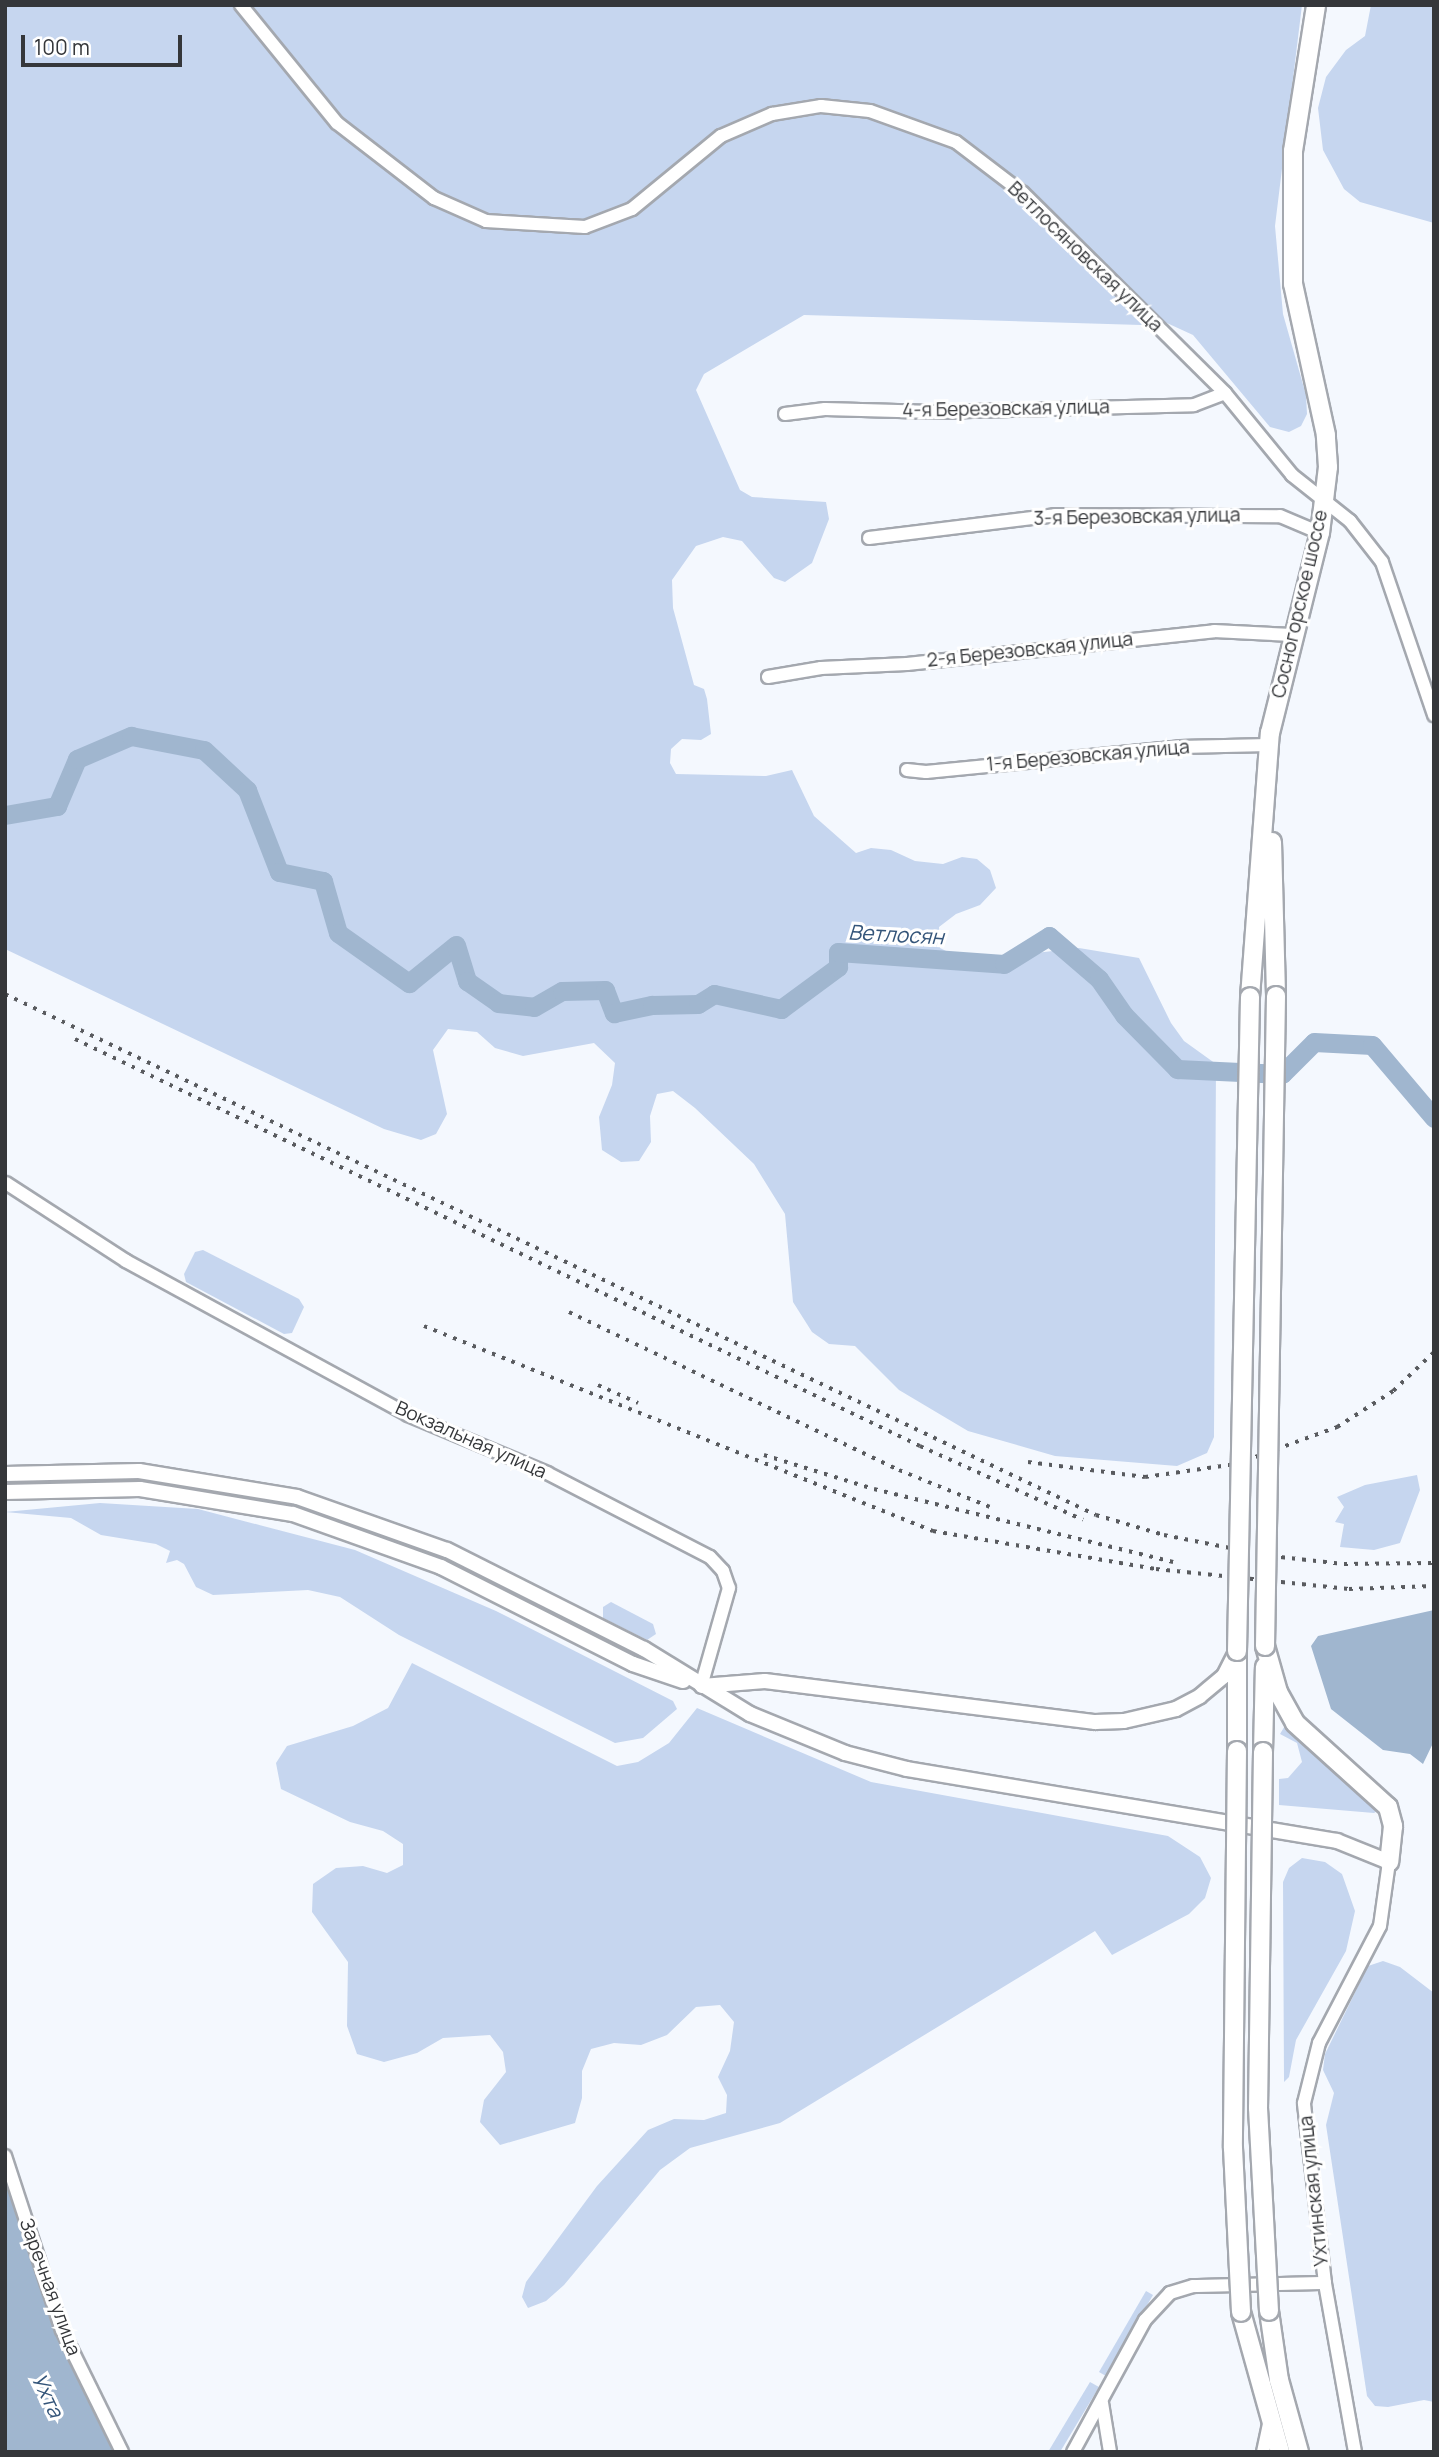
<!DOCTYPE html>
<html>
<head>
<meta charset="utf-8">
<style>
  body { margin:0 }
  #map { position:relative; width:1439px; height:2457px; overflow:hidden; background:#f4f8fe; font-family:Manrope,sans-serif }
  div>[style] { position:absolute }
  [style*='--x'] { left:calc(var(--x)*1px); top:calc(var(--y)*1px); width:calc(var(--w)*1px); rotate:calc(var(--a)*1deg) }
  .green>* { inset:0; background:#c6d6ef }
  .water>* { inset:0; background:#a0b6cf }
  .river>* { height:19px; margin:-9.5px; padding:0 9.5px; transform-origin:9.5px; border-radius:9.5px; background:#a0b6cf }
  .roads { filter:drop-shadow(2px 0 #a4a8af) drop-shadow(-2px 0 #a4a8af) drop-shadow(0 2px #a4a8af) drop-shadow(0 -2px #a4a8af) }
  .minor>* { height:12px; margin:-6px; padding:0 6px; transform-origin:6px; border-radius:6px; background:#fff }
  .tertiary>* { height:14px; margin:-7px; padding:0 7px; transform-origin:7px; border-radius:7px; background:#fff }
  .secondary>* { height:18px; margin:-9px; padding:0 9px; transform-origin:9px; border-radius:9px; background:#fff }
  .rail>* { height:3.5px; margin-top:-1.75px; transform-origin:0; background:repeating-linear-gradient(90deg,#595b5f 0 3.5px,transparent 0 10.5px) }
  .bridges { filter:drop-shadow(2px 0 #a4a8af) drop-shadow(-2px 0 #a4a8af) drop-shadow(0 2px #a4a8af) drop-shadow(0 -2px #a4a8af) }
  .secondary-bridge>* { height:18px; margin:-9px; padding:0 9px; transform-origin:9px; border-radius:9px; background:#fff }
  span { translate:-50% -50%; white-space:nowrap; text-align:center; line-height:1.15; -webkit-text-stroke:6px #fff; paint-order:stroke }
  .street-label { font-size:19px; color:#35373a }
  .water-label { font-size:21px; color:#34557a; font-style:italic }
  .frame { position:absolute; inset:0; border:7px solid #35373a; pointer-events:none }
  .scale { position:absolute; left:21px; top:35px; width:161px; height:32px; box-sizing:border-box; border:4px solid #35373a; border-top:0; padding-left:9px; font-size:21px; line-height:24px; white-space:nowrap; color:#35373a; -webkit-text-stroke:5px #fff; paint-order:stroke }
</style>
</head>
<body>
<div id="map">
  <div class="green">
    <i style="clip-path:polygon(5px 5px,1302px 5px,1275px 226px,1283px 314px,1306px 395px,1307px 414px,1301px 426px,1289px 432px,1270px 427px,1193px 335px,1156px 318px,1141px 325px,804px 315px,704px 374px,696px 390px,740px 490px,752px 497px,826px 502px,829px 519px,812px 563px,785px 582px,774px 578px,742px 541px,723px 537px,696px 546px,672px 580px,673px 608px,694px 685px,704px 689px,707px 699px,711px 734px,701px 740px,682px 739px,671px 749px,670px 763px,676px 774px,766px 776px,792px 770px,814px 816px,856px 853px,871px 848px,891px 850px,915px 861px,943px 864px,962px 857px,977px 859px,990px 870px,996px 888px,980px 905px,956px 914px,939px 927px,940px 948px,966px 961px,1079px 948px,1139px 958px,1171px 1023px,1184px 1041px,1216px 1064px,1214px 1437px,1207px 1453px,1177px 1466px,1055px 1456px,968px 1431px,899px 1390px,855px 1346px,829px 1344px,812px 1332px,793px 1302px,785px 1214px,754px 1164px,695px 1108px,673px 1091px,657px 1094px,650px 1116px,651px 1142px,639px 1161px,621px 1162px,602px 1150px,599px 1117px,612px 1085px,615px 1063px,594px 1043px,523px 1056px,495px 1048px,477px 1032px,448px 1029px,433px 1050px,447px 1114px,436px 1134px,421px 1140px,384px 1129px,5px 949px)"></i>
    <i style="clip-path:polygon(1371px 5px,1434px 5px,1434px 223px,1360px 202px,1344px 189px,1323px 150px,1318px 108px,1326px 77px,1346px 50px,1365px 36px)"></i>
    <i style="clip-path:polygon(203px 1250px,299px 1299px,304px 1307px,292px 1333px,284px 1334px,186px 1282px,184px 1274px,195px 1252px)"></i>
    <i style="clip-path:polygon(1417px 1475px,1420px 1490px,1400px 1543px,1374px 1550px,1340px 1547px,1344px 1524px,1335px 1522px,1344px 1507px,1337px 1497px,1365px 1485px)"></i>
    <i style="clip-path:polygon(100px 1503px,198px 1509px,355px 1550px,496px 1611px,673px 1701px,677px 1709px,643px 1738px,615px 1743px,399px 1635px,340px 1597px,308px 1590px,213px 1595px,196px 1587px,184px 1564px,177px 1560px,166px 1563px,170px 1551px,156px 1544px,101px 1535px,71px 1518px,5px 1512px)"></i>
    <i style="clip-path:polygon(611px 1602px,653px 1624px,656px 1634px,647px 1640px,603px 1618px,603px 1607px)"></i>
    <i style="clip-path:polygon(412px 1663px,617px 1766px,638px 1762px,669px 1743px,697px 1708px,871px 1782px,1168px 1836px,1200px 1857px,1211px 1878px,1205px 1898px,1189px 1914px,1112px 1955px,1095px 1931px,780px 2123px,690px 2148px,660px 2170px,564px 2285px,546px 2301px,528px 2308px,522px 2297px,526px 2282px,597px 2186px,648px 2130px,674px 2119px,704px 2120px,726px 2113px,727px 2095px,718px 2077px,730px 2051px,734px 2022px,720px 2005px,696px 2007px,667px 2035px,641px 2045px,614px 2043px,591px 2049px,582px 2071px,582px 2098px,575px 2123px,500px 2145px,480px 2122px,484px 2100px,506px 2072px,503px 2052px,490px 2035px,443px 2038px,417px 2053px,384px 2062px,357px 2054px,347px 2026px,348px 1962px,312px 1912px,313px 1884px,336px 1868px,363px 1866px,387px 1873px,403px 1865px,403px 1844px,383px 1831px,350px 1822px,281px 1789px,276px 1763px,287px 1746px,353px 1726px,388px 1708px)"></i>
    <i style="clip-path:polygon(1286px 1724px,1381px 1809px,1374px 1813px,1279px 1805px,1279px 1779px,1288px 1778px,1302px 1762px,1297px 1743px,1280px 1734px)"></i>
    <i style="clip-path:polygon(1302px 1858px,1325px 1862px,1342px 1874px,1355px 1911px,1346px 1951px,1296px 2040px,1289px 2077px,1284px 2082px,1283px 1882px,1289px 1868px)"></i>
    <i style="clip-path:polygon(1383px 1961px,1400px 1967px,1434px 1993px,1434px 2402px,1424px 2400px,1388px 2407px,1375px 2406px,1367px 2396px,1326px 2125px,1334px 2093px,1323px 2070px,1325px 2054px,1368px 1966px)"></i>
    <i style="clip-path:polygon(1146px 2291px,1153px 2295px,1106px 2376px,1099px 2372px)"></i>
    <i style="clip-path:polygon(1090px 2382px,1099px 2387px,1060px 2452px,1048px 2452px)"></i>
  </div>
  <div class="water">
    <i style="clip-path:polygon(1434px 1610px,1434px 1741px,1423px 1764px,1410px 1754px,1383px 1750px,1331px 1709px,1311px 1646px,1318px 1636px)"></i>
    <i style="clip-path:polygon(5px 2170px,13px 2197px,117px 2452px,5px 2452px)"></i>
  </div>
  <div class="river">
    <i style="--x:5;--y:815;--w:53;--a:-9.8"></i>
    <i style="--x:57;--y:806;--w:51;--a:-66.9"></i>
    <i style="--x:77;--y:759;--w:59;--a:-23.1"></i>
    <i style="--x:131;--y:736;--w:74;--a:10.9"></i>
    <i style="--x:204;--y:750;--w:59;--a:42.9"></i>
    <i style="--x:247;--y:790;--w:88;--a:68.7"></i>
    <i style="--x:279;--y:872;--w:45;--a:11.6"></i>
    <i style="--x:323;--y:881;--w:54;--a:73.9"></i>
    <i style="--x:338;--y:933;--w:87;--a:35.2"></i>
    <i style="--x:409;--y:983;--w:60;--a:-39"></i>
    <i style="--x:456;--y:945;--w:38;--a:73"></i>
    <i style="--x:467;--y:981;--w:38;--a:35"></i>
    <i style="--x:498;--y:1003;--w:36;--a:6"></i>
    <i style="--x:534;--y:1007;--w:32;--a:-30"></i>
    <i style="--x:562;--y:991;--w:43;--a:-1.3"></i>
    <i style="--x:605;--y:990;--w:25;--a:69"></i>
    <i style="--x:614;--y:1013;--w:39;--a:-12"></i>
    <i style="--x:652;--y:1005;--w:46;--a:-1.2"></i>
    <i style="--x:698;--y:1004;--w:19;--a:-32"></i>
    <i style="--x:714;--y:994;--w:69;--a:12.6"></i>
    <i style="--x:781;--y:1009;--w:71;--a:-36.4"></i>
    <i style="--x:838;--y:967;--w:15;--a:-90"></i>
    <i style="--x:838;--y:952;--w:166;--a:4.1"></i>
    <i style="--x:1004;--y:964;--w:53;--a:-31.9"></i>
    <i style="--x:1049;--y:936;--w:66;--a:40.7"></i>
    <i style="--x:1099;--y:979;--w:44;--a:55.2"></i>
    <i style="--x:1124;--y:1015;--w:76;--a:45.5"></i>
    <i style="--x:1177;--y:1069;--w:105;--a:2.7"></i>
    <i style="--x:1282;--y:1074;--w:45;--a:-45"></i>
    <i style="--x:1314;--y:1042;--w:58;--a:3"></i>
    <i style="--x:1372;--y:1045;--w:96;--a:49.7"></i>
  </div>
  <div class="roads">
    <div class="minor">
      <i style="--x:241;--y:5;--w:152;--a:50.9"></i>
      <i style="--x:337;--y:123;--w:123;--a:37.7"></i>
      <i style="--x:434;--y:198;--w:57;--a:23.9"></i>
      <i style="--x:486;--y:221;--w:99;--a:3.5"></i>
      <i style="--x:585;--y:227;--w:50;--a:-21"></i>
      <i style="--x:632;--y:209;--w:115;--a:-39.4"></i>
      <i style="--x:721;--y:136;--w:56;--a:-23.3"></i>
      <i style="--x:772;--y:114;--w:50;--a:-9.3"></i>
      <i style="--x:821;--y:106;--w:49;--a:5.8"></i>
      <i style="--x:870;--y:111;--w:91;--a:19.8"></i>
      <i style="--x:956;--y:142;--w:84;--a:37.3"></i>
      <i style="--x:1023;--y:193;--w:284;--a:44.7"></i>
      <i style="--x:1225;--y:393;--w:106;--a:50.7"></i>
      <i style="--x:1292;--y:475;--w:74;--a:38.4"></i>
      <i style="--x:1350;--y:521;--w:52;--a:52"></i>
      <i style="--x:1382;--y:562;--w:162;--a:71.2"></i>
      <i style="--x:785;--y:414;--w:40;--a:-7.1"></i>
      <i style="--x:825;--y:409;--w:109;--a:1.6"></i>
      <i style="--x:934;--y:412;--w:260;--a:-1.5"></i>
      <i style="--x:1194;--y:405;--w:33;--a:-21"></i>
      <i style="--x:869;--y:538;--w:187;--a:-7"></i>
      <i style="--x:1055;--y:515;--w:225;--a:0.3"></i>
      <i style="--x:1280;--y:516;--w:43;--a:23"></i>
      <i style="--x:768;--y:677;--w:54;--a:-9.6"></i>
      <i style="--x:821;--y:668;--w:86;--a:-2.7"></i>
      <i style="--x:907;--y:664;--w:309;--a:-6.1"></i>
      <i style="--x:1214;--y:631;--w:78;--a:2.9"></i>
      <i style="--x:907;--y:770;--w:19;--a:6"></i>
      <i style="--x:926;--y:772;--w:255;--a:-5.6"></i>
      <i style="--x:1180;--y:747;--w:89;--a:-1.3"></i>
      <i style="--x:6;--y:1183;--w:143;--a:33"></i>
      <i style="--x:126;--y:1261;--w:321;--a:28.6"></i>
      <i style="--x:408;--y:1415;--w:151;--a:22.6"></i>
      <i style="--x:547;--y:1473;--w:183;--a:27.3"></i>
      <i style="--x:710;--y:1557;--w:19;--a:47"></i>
      <i style="--x:723;--y:1571;--w:18;--a:71"></i>
      <i style="--x:729;--y:1588;--w:102;--a:105.9"></i>
      <i style="--x:5;--y:2156;--w:183;--a:71.9"></i>
      <i style="--x:62;--y:2330;--w:136;--a:63.8"></i>
      <i style="--x:1102;--y:2403;--w:50;--a:80.7"></i>
      <i style="--x:1073;--y:2452;--w:150;--a:-61.4"></i>
      <i style="--x:1145;--y:2320;--w:37;--a:-47"></i>
      <i style="--x:1170;--y:2293;--w:24;--a:-17"></i>
      <i style="--x:1193;--y:2286;--w:132;--a:-1.3"></i>
      <i style="--x:1263;--y:2452;--w:29;--a:-78"></i>
      <i style="--x:1355;--y:2452;--w:172;--a:-100.1"></i>
      <i style="--x:1325;--y:2283;--w:181;--a:-96.7"></i>
      <i style="--x:1304;--y:2103;--w:62;--a:-76"></i>
      <i style="--x:1319;--y:2043;--w:132;--a:-62.5"></i>
      <i style="--x:1380;--y:1926;--w:65;--a:-82"></i>
    </div>
    <div class="tertiary">
      <i style="--x:5;--y:1474;--w:134;--a:-1.3"></i>
      <i style="--x:139;--y:1471;--w:160;--a:9.3"></i>
      <i style="--x:297;--y:1497;--w:159;--a:19.5"></i>
      <i style="--x:447;--y:1550;--w:220;--a:26.7"></i>
      <i style="--x:644;--y:1649;--w:124;--a:31.5"></i>
      <i style="--x:750;--y:1714;--w:103;--a:22.3"></i>
      <i style="--x:845;--y:1753;--w:64;--a:14.5"></i>
      <i style="--x:907;--y:1769;--w:436;--a:9.5"></i>
      <i style="--x:1337;--y:1841;--w:56;--a:22"></i>
      <i style="--x:5;--y:1492;--w:135;--a:-1.3"></i>
      <i style="--x:140;--y:1489;--w:155;--a:9.3"></i>
      <i style="--x:293;--y:1514;--w:157;--a:19.7"></i>
      <i style="--x:441;--y:1567;--w:215;--a:26.8"></i>
      <i style="--x:633;--y:1664;--w:53;--a:18.8"></i>
      <i style="--x:702;--y:1686;--w:63;--a:-4.5"></i>
      <i style="--x:765;--y:1681;--w:333;--a:7.1"></i>
      <i style="--x:1095;--y:1722;--w:29;--a:-2"></i>
      <i style="--x:1124;--y:1721;--w:53;--a:-13"></i>
      <i style="--x:1176;--y:1709;--w:27;--a:-28"></i>
      <i style="--x:1200;--y:1696;--w:31;--a:-40"></i>
      <i style="--x:1224;--y:1676;--w:27;--a:-63"></i>
    </div>
    <div class="secondary">
      <i style="--x:1272;--y:842;--w:154;--a:88.5"></i>
      <i style="--x:1250;--y:997;--w:265;--a:-85.7"></i>
      <i style="--x:1270;--y:733;--w:206;--a:-76"></i>
      <i style="--x:1320;--y:533;--w:66;--a:-83.1"></i>
      <i style="--x:1328;--y:467;--w:32;--a:-94"></i>
      <i style="--x:1326;--y:435;--w:155;--a:-102.3"></i>
      <i style="--x:1293;--y:284;--w:133;--a:-90"></i>
      <i style="--x:1293;--y:151;--w:148;--a:-81"></i>
      <i style="--x:1265;--y:1646;--w:48;--a:74.2"></i>
      <i style="--x:1278;--y:1692;--w:35;--a:61"></i>
      <i style="--x:1295;--y:1723;--w:125;--a:42.1"></i>
      <i style="--x:1388;--y:1807;--w:20;--a:75"></i>
      <i style="--x:1393;--y:1826;--w:36;--a:96"></i>
      <i style="--x:1237;--y:1651;--w:100;--a:90"></i>
      <i style="--x:1263;--y:1752;--w:85;--a:-88.7"></i>
      <i style="--x:1269;--y:2311;--w:70;--a:81.8"></i>
      <i style="--x:1279;--y:2380;--w:75;--a:74.5"></i>
      <i style="--x:1241;--y:2312;--w:145;--a:74.4"></i>
    </div>
  </div>
  <div class="rail">
    <i style="--x:5;--y:994;--w:1209;--a:25.53"></i>
    <i style="--x:1096;--y:1515;--w:71;--a:16.4"></i>
    <i style="--x:1164;--y:1535;--w:109;--a:11.1"></i>
    <i style="--x:1271;--y:1556;--w:73;--a:6.3"></i>
    <i style="--x:1344;--y:1564;--w:90;--a:-0.6"></i>
    <i style="--x:75;--y:1039;--w:938;--a:25.72"></i>
    <i style="--x:920;--y:1446;--w:179;--a:24.4"></i>
    <i style="--x:569;--y:1312;--w:366;--a:25.6"></i>
    <i style="--x:899;--y:1470;--w:98;--a:22.1"></i>
    <i style="--x:424;--y:1326;--w:549;--a:21.94"></i>
    <i style="--x:933;--y:1531;--w:226;--a:9.7"></i>
    <i style="--x:1156;--y:1569;--w:194;--a:5.9"></i>
    <i style="--x:1349;--y:1589;--w:85;--a:-2"></i>
    <i style="--x:598;--y:1385;--w:44;--a:24.2"></i>
    <i style="--x:764;--y:1455;--w:115;--a:17.2"></i>
    <i style="--x:874;--y:1489;--w:308;--a:13.7"></i>
    <i style="--x:1028;--y:1462;--w:118;--a:7.3"></i>
    <i style="--x:1145;--y:1477;--w:92;--a:-8.1"></i>
    <i style="--x:1236;--y:1464;--w:108;--a:-20.1"></i>
    <i style="--x:1337;--y:1427;--w:67;--a:-32.7"></i>
    <i style="--x:1393;--y:1391;--w:57;--a:-43.6"></i>
  </div>
  <div class="bridges">
    <div class="secondary-bridge">
      <i style="--x:1265;--y:1646;--w:650;--a:-89.03"></i>
      <i style="--x:1237;--y:1651;--w:654;--a:-88.86"></i>
      <i style="--x:1237;--y:1751;--w:397;--a:90.6"></i>
      <i style="--x:1233;--y:2148;--w:164;--a:87.2"></i>
      <i style="--x:1263;--y:1752;--w:356;--a:90.8"></i>
      <i style="--x:1258;--y:2108;--w:203;--a:86.9"></i>
    </div>
  </div>
  <div class="street-label">
    <span style="left:1085px;top:257px;rotate:44deg">Ветлосяновская улица</span>
    <span style="left:1006px;top:409px;rotate:-1deg">4-я Березовская улица</span>
    <span style="left:1137px;top:517px;rotate:-1deg">3-я Березовская улица</span>
    <span style="left:1300px;top:604px;rotate:-77deg">Сосногорское шоссе</span>
    <span style="left:1030px;top:650px;rotate:-6deg">2-я Березовская улица</span>
    <span style="left:1088px;top:756px;rotate:-5deg">1-я Березовская улица</span>
    <span style="left:471px;top:1440px;rotate:24deg">Вокзальная улица</span>
    <span style="left:1314px;top:2191px;rotate:-96deg">Ухтинская улица</span>
    <span style="left:50px;top:2287px;rotate:70deg">Заречная улица</span>
  </div>
  <div class="water-label">
    <span style="left:896px;top:934px;rotate:3deg">Ветлосян</span>
    <span style="left:48px;top:2395px;rotate:64deg">Ухта</span>
  </div>
  <div class="frame"></div>
  <div class="scale">100 m</div>
</div>
</body>
</html>
